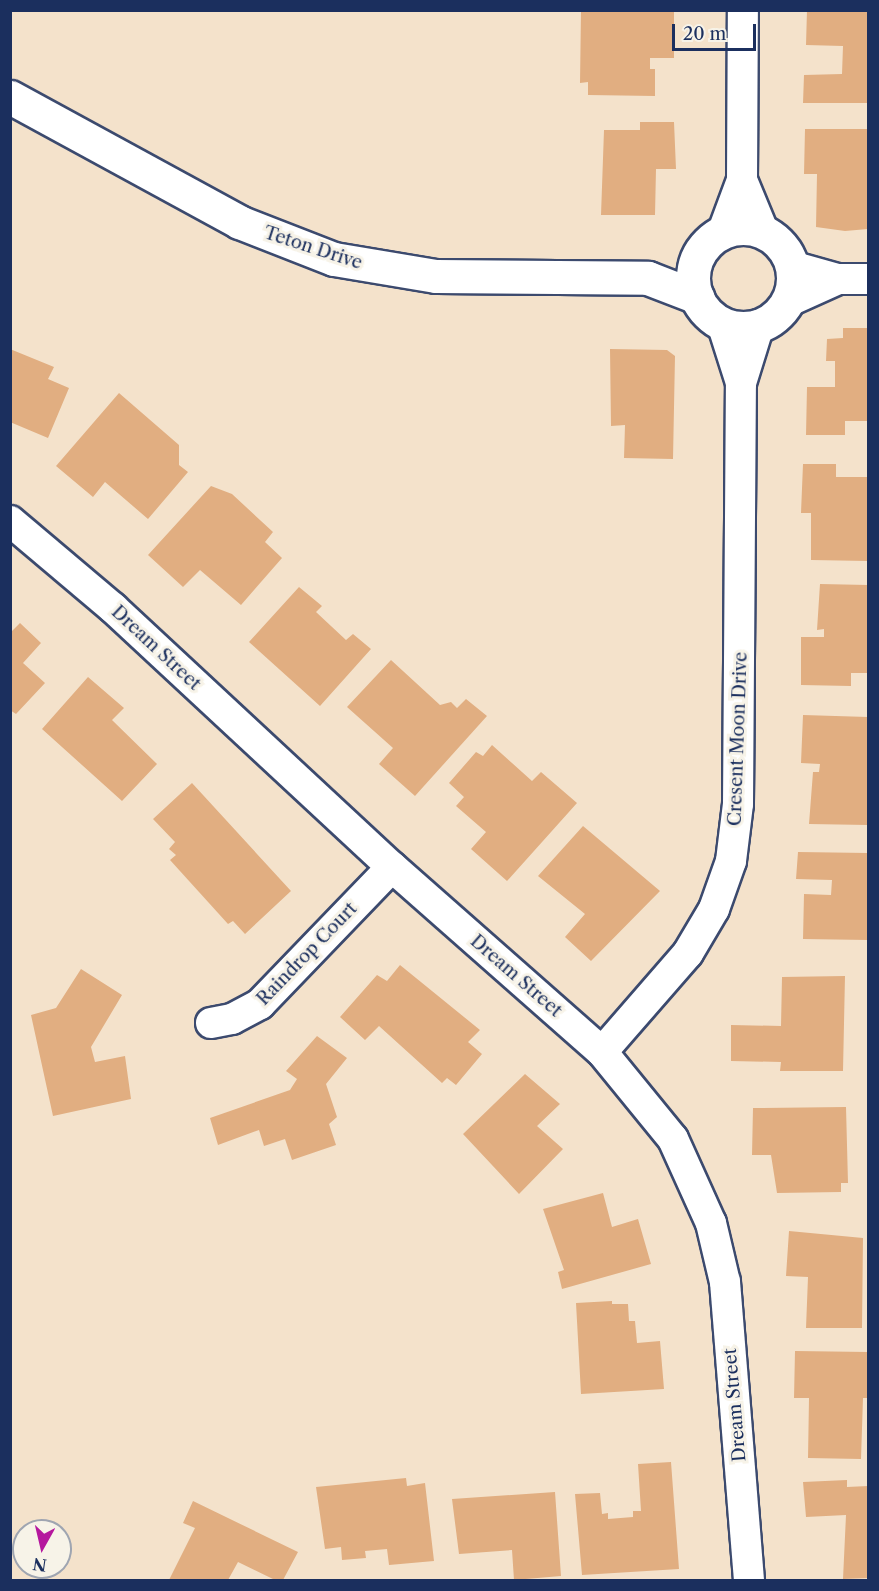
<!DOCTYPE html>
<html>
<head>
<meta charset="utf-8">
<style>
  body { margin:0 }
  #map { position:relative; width:879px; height:1591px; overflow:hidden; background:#f4e2cb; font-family:"Libre Caslon Text",serif }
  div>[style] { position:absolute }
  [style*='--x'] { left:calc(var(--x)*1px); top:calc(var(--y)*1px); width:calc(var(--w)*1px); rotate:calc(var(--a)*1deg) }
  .building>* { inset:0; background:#e1ae81 }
  .roads { filter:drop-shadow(2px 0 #3c4a6e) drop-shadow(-2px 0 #3c4a6e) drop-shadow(0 2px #3c4a6e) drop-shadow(0 -2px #3c4a6e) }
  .minor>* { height:30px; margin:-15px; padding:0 15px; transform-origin:15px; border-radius:15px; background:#fff }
  .tertiary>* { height:33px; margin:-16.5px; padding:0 16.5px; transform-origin:16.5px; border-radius:16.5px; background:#fff }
  .tertiary>.ring { margin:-16.5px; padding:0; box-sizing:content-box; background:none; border:33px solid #fff; border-radius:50% }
  span { translate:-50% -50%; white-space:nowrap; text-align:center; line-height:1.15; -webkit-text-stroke:6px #f7f3e8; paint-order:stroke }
  .street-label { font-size:18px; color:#1b2f5e }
  .frame { position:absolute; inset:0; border:12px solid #1b2f5e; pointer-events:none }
  .north { position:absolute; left:12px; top:1519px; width:60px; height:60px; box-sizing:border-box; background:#f7f3e8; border:2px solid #9fa5b1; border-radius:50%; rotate:188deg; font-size:16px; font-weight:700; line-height:24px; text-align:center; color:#1b2f5e }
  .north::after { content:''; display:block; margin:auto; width:21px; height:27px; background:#b5179e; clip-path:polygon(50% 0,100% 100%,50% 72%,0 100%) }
  .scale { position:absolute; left:672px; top:24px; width:84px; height:27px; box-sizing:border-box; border:3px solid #1b2f5e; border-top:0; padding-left:8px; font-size:18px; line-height:21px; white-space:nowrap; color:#1b2f5e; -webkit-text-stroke:4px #f7f3e8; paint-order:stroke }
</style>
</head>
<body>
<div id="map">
  <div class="building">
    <i style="clip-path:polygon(581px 10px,674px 10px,674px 58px,650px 58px,650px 69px,655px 69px,655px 96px,588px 95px,588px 82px,580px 83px)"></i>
    <i style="clip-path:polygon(807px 10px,868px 10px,868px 103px,803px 103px,804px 75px,842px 74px,843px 46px,806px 45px)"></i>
    <i style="clip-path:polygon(640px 122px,674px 122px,676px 169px,656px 169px,655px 215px,601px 215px,604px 130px,640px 130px)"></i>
    <i style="clip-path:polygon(805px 129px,868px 129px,868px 229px,845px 231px,816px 227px,817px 174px,804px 174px)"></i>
    <i style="clip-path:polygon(843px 328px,868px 328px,868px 421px,845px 421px,845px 435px,806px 435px,807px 387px,835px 387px,835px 361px,826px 361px,827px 339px,843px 338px)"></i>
    <i style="clip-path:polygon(10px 349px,54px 367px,48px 379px,69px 388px,48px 438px,10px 422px)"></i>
    <i style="clip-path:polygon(610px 349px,667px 350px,675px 356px,673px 459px,624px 458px,625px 425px,611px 426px)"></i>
    <i style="clip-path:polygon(119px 393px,179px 445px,179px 465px,188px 472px,148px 519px,105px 482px,93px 497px,56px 466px)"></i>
    <i style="clip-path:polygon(803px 464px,836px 464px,836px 477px,868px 477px,868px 561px,811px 560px,811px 513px,801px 513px)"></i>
    <i style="clip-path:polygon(211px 486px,232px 494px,273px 532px,265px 542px,282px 558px,241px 605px,200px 570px,183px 587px,148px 555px)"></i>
    <i style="clip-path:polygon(820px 584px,868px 585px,868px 673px,851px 673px,851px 686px,801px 685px,801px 637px,824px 637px,824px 629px,817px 630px)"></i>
    <i style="clip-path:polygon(299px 587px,322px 606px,316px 612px,346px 640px,353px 634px,371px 649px,320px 706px,249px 642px)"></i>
    <i style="clip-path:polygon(20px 623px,41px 643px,23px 663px,45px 683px,16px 714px,10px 710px,10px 633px)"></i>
    <i style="clip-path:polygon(391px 660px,440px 705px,451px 702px,457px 708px,466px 699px,487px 716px,415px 796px,379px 764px,393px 748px,347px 707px)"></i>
    <i style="clip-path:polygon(88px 677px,124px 708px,112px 720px,157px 764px,122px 801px,42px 729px)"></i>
    <i style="clip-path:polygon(803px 715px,868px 717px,868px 825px,809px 824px,813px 772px,819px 772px,820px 764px,801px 763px)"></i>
    <i style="clip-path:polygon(492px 745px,532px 781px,541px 772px,577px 803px,507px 881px,471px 849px,486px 832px,456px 806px,464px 797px,449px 783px,476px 752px,483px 756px)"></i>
    <i style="clip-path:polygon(192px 783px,291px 891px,245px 934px,233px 921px,228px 924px,170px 860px,176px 855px,169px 849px,175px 842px,153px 819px)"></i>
    <i style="clip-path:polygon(583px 826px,660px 891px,591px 961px,565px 937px,585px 914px,538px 876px)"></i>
    <i style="clip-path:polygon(798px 852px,868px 853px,868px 940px,803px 939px,804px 894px,831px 895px,832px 880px,796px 879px)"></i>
    <i style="clip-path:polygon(400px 965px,480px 1030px,468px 1042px,482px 1054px,456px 1085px,447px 1078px,442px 1083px,379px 1026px,365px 1040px,340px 1017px,377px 975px,387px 981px)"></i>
    <i style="clip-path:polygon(81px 969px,122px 995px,91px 1047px,95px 1062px,125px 1056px,131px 1099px,53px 1116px,31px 1015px,56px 1008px)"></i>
    <i style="clip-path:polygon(845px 976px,843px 1071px,780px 1071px,781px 1062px,731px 1061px,731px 1025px,781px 1026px,782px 977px)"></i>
    <i style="clip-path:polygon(317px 1036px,347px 1058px,326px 1084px,337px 1117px,329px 1124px,336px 1145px,292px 1160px,285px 1139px,264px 1146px,259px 1130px,218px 1145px,210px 1118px,290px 1090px,297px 1079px,286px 1071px)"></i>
    <i style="clip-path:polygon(525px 1074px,560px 1104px,537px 1126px,563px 1149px,519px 1194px,463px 1134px)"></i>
    <i style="clip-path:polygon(846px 1107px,848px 1183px,841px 1183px,841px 1192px,777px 1193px,771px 1155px,752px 1155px,753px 1108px)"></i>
    <i style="clip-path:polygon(603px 1193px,612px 1227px,638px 1219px,651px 1264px,562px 1289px,558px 1272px,564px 1270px,543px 1209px)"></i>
    <i style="clip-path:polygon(789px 1231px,863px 1238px,862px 1328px,806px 1328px,808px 1277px,786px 1276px)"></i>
    <i style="clip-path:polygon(612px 1301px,612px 1304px,628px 1304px,629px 1321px,635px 1321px,637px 1343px,660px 1341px,664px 1389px,581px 1394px,576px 1303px)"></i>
    <i style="clip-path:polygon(795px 1351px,868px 1352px,868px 1398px,863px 1398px,861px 1459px,808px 1458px,809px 1398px,794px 1398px)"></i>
    <i style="clip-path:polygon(671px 1462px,679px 1569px,582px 1575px,575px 1494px,600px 1493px,602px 1514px,608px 1513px,608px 1519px,633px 1517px,633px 1511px,641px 1511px,638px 1464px)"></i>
    <i style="clip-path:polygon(406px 1478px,407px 1486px,425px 1483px,434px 1561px,389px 1565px,387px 1549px,365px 1551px,366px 1558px,342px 1560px,341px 1547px,325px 1549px,316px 1487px)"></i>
    <i style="clip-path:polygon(847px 1480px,847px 1487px,868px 1486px,868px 1578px,843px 1579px,846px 1515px,806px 1517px,803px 1482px)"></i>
    <i style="clip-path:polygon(555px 1492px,561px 1576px,514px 1580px,512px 1550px,459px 1554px,452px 1499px)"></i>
    <i style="clip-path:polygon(193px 1501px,298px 1552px,283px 1580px,275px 1580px,238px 1562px,228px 1580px,169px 1580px,195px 1528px,183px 1523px)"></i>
  </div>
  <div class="roads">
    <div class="minor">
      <i style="--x:742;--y:180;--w:57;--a:67.5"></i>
      <i style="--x:722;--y:234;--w:58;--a:-69.7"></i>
      <i style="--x:742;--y:180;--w:170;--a:-89.7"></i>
      <i style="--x:791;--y:266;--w:49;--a:15.5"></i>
      <i style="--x:838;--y:279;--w:30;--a:0"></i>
      <i style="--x:787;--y:302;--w:56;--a:-24.3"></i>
      <i style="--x:722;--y:323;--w:63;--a:72.4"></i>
      <i style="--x:10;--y:521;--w:135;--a:40.2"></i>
      <i style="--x:113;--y:608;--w:381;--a:42.9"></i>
      <i style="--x:392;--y:867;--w:280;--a:41.4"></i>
      <i style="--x:602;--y:1052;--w:112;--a:50.8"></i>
      <i style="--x:673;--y:1139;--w:92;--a:65.7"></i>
      <i style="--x:711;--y:1223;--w:61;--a:76.7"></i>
      <i style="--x:725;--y:1282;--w:299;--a:85.4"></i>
      <i style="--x:211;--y:1023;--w:21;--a:-11"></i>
      <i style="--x:232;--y:1019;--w:32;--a:-28"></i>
      <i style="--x:260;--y:1004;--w:190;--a:-46.1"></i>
      <i style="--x:602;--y:1052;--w:131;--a:-49"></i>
      <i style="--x:688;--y:953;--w:51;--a:-59.4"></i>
      <i style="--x:714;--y:909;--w:51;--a:-70.5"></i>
      <i style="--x:731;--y:861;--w:57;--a:-83"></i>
      <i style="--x:738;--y:804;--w:421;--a:-89.6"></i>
      <i style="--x:741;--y:383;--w:61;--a:-72.8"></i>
    </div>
    <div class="tertiary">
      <i style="--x:10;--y:97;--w:261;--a:28.6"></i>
      <i style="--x:239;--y:222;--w:102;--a:21.3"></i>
      <i style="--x:334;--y:259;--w:103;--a:9.5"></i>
      <i style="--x:436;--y:276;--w:212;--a:0.5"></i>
      <i style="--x:648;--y:278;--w:53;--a:21.2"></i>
      <i class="ring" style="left:693px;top:228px;width:67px;height:67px"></i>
    </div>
  </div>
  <div class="street-label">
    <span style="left:313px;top:248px;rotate:18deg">Teton Drive</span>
    <span style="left:156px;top:648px;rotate:43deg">Dream Street</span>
    <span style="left:738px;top:739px;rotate:-88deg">Cresent Moon Drive</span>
    <span style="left:307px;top:954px;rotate:-46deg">Raindrop Court</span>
    <span style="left:516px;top:976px;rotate:41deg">Dream Street</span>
    <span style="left:735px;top:1405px;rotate:-95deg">Dream Street</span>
  </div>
  <div class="frame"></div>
  <div class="north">N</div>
  <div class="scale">20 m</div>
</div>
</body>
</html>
